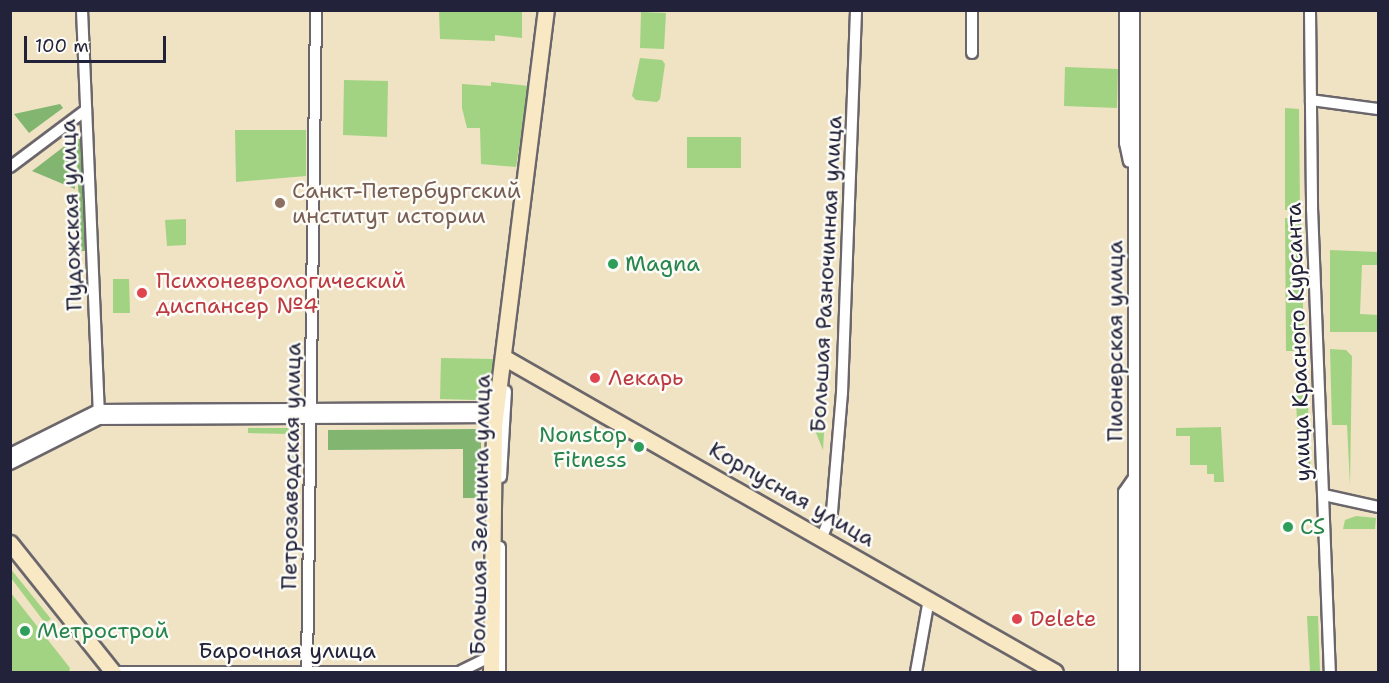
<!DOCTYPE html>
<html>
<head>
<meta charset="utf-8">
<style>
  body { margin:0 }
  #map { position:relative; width:1389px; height:683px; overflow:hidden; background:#efe3c4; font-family:"Shantell Sans",sans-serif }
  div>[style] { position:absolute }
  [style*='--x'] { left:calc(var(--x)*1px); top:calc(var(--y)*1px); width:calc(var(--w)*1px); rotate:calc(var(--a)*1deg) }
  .green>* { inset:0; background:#a2d382 }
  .forest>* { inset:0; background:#81b570 }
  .roads { filter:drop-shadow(2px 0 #6a666b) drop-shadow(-2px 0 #6a666b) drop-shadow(0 2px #6a666b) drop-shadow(0 -2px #6a666b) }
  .street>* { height:10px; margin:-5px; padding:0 5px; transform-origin:5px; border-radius:5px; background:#fff }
  .secondary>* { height:15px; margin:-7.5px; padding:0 7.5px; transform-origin:7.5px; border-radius:7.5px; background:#f8e8c3 }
  .dots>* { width:16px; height:16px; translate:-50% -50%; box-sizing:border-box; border:3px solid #fdfcf7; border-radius:50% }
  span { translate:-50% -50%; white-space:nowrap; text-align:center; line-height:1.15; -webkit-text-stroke:5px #fdfcf7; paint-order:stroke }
  .education-label { font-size:22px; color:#785e54 }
  .left { translate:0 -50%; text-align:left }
  .street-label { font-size:22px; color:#22223b }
  .leisure-label { font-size:22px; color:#27864d }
  .right { translate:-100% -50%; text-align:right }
  .health-label { font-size:22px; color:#be3a42 }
  .frame { position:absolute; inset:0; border:12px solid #22223b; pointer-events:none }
  .scale { position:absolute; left:24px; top:36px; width:142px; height:27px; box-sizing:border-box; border:3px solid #22223b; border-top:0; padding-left:8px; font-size:18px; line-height:21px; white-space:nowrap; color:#22223b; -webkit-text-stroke:4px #fdfcf7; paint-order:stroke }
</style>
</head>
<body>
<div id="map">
  <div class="green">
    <i style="clip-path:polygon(439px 11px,522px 11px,522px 38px,495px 35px,495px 41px,440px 39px)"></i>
    <i style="clip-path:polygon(641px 12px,666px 13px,664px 49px,640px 48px)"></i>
    <i style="clip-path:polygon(640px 58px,662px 60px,665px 64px,660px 99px,657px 102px,636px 100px,632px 96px)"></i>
    <i style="clip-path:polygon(1065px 67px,1118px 69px,1117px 108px,1064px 106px)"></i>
    <i style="clip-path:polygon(344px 80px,388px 81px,387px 137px,343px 135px)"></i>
    <i style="clip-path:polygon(491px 82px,529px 86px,516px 167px,481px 164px,480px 128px,467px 128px,462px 108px,462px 84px,491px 86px)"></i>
    <i style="clip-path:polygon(1285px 108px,1299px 109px,1300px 210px,1285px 210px)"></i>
    <i style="clip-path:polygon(235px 130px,306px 130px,306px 176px,236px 182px)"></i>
    <i style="clip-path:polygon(687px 137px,741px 137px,741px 168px,687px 168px)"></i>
    <i style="clip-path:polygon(1285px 218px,1301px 218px,1304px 351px,1286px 351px)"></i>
    <i style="clip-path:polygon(186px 219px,186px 245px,167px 246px,165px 220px)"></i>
    <i style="clip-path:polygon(1330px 250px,1378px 252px,1378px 265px,1362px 265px,1360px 314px,1378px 315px,1378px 332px,1330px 332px)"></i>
    <i style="clip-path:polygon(113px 279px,129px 279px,130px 313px,113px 313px)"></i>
    <i style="clip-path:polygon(1330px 349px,1346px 350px,1352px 356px,1350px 486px,1347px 425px,1332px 425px)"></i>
    <i style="clip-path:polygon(441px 358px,494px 359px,492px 385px,476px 400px,440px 399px)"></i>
    <i style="clip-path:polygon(1307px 382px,1311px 476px,1300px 477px,1295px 383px)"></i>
    <i style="clip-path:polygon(826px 398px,823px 450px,812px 423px)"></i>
    <i style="clip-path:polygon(1221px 427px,1224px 482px,1214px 482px,1214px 474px,1207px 474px,1207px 465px,1190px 465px,1190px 436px,1176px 436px,1176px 428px)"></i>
    <i style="clip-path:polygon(248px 428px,295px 428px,295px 465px,289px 465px,289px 434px,248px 433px)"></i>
    <i style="clip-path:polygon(1356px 516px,1376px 518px,1375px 529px,1343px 529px,1345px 520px)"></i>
    <i style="clip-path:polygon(10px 568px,51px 619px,45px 623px,11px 578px)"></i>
    <i style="clip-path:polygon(11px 593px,70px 668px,69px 672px,11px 672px)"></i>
    <i style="clip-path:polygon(1307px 616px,1318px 616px,1320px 672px,1310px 672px)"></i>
  </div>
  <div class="forest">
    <i style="clip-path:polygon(60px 104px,63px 108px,29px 133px,14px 114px)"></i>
    <i style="clip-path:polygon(76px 139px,81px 139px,86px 251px,81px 251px)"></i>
    <i style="clip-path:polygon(70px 142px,72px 142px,75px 189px,32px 171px)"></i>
    <i style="clip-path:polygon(481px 429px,481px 498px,463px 498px,463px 449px,328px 450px,328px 430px)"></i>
  </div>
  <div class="roads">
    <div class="street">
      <i style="--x:82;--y:10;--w:405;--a:87.6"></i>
      <i style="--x:972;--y:10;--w:43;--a:90"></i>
      <i style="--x:1125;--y:10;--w:133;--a:90"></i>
      <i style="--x:1125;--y:143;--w:19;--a:78"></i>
      <i style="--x:1310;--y:10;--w:198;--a:89.4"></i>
      <i style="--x:1312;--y:208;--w:464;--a:87.8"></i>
      <i style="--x:1311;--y:100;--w:68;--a:7.7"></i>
      <i style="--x:10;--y:167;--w:95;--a:-36.9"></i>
      <i style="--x:10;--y:454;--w:98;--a:-26.6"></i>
      <i style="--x:98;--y:410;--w:398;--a:-0.3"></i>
      <i style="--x:10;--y:464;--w:100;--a:-26.8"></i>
      <i style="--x:99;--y:419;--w:396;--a:-0.3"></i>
      <i style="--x:501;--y:477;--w:86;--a:-86.7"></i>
      <i style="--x:1324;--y:495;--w:55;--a:12.5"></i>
      <i style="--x:822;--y:537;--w:27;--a:-68"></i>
      <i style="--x:832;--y:512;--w:119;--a:-85.2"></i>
      <i style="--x:842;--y:393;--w:383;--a:-87.9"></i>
      <i style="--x:307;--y:671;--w:661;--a:-89.22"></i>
      <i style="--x:461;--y:671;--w:34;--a:-26"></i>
      <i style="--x:112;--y:672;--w:355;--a:0"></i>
      <i style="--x:500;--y:672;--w:125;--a:-90"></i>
      <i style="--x:916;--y:672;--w:74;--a:-79.9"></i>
      <i style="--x:1124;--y:672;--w:180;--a:-90"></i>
      <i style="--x:1124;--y:492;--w:16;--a:-55"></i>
      <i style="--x:1134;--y:672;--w:662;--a:-90"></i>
    </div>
    <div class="secondary">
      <i style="--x:505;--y:358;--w:633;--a:29.72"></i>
      <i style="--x:10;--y:543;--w:165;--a:51.4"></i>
      <i style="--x:491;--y:672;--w:246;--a:-89.3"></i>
      <i style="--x:494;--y:426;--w:419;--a:-82.9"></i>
    </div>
  </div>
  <div class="dots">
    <i style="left:280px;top:203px;background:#8d6e63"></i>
    <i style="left:613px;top:264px;background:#2e9e5b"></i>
    <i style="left:142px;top:293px;background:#e0444e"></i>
    <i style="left:595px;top:378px;background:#e0444e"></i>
    <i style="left:639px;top:447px;background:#2e9e5b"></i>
    <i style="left:1288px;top:527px;background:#2e9e5b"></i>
    <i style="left:1017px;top:619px;background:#e0444e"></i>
    <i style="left:25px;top:631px;background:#2e9e5b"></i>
  </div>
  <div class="education-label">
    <span class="left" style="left:292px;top:203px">Санкт-Петербургский<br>институт истории</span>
  </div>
  <div class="street-label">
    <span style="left:71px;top:215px;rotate:-92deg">Пудожская улица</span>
    <span style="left:826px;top:274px;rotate:-87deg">Большая Разночинная улица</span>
    <span style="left:1115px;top:341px;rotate:-90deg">Пионерская улица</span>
    <span style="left:1298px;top:342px;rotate:-92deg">улица Красного Курсанта</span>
    <span style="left:291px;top:466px;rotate:-89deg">Петрозаводская улица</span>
    <span style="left:792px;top:494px;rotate:30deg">Корпусная улица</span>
    <span style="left:480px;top:515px;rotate:-89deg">Большая Зеленина улица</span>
    <span style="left:287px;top:651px">Барочная улица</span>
  </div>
  <div class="leisure-label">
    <span class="left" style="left:625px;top:264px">Magna</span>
    <span class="right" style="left:627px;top:447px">Nonstop<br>Fitness</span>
    <span class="left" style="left:1300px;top:527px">CS</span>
    <span class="left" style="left:37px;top:631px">Метрострой</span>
  </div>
  <div class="health-label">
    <span class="left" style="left:156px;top:293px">Психоневрологический<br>диспансер №4</span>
    <span class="left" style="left:608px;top:378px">Лекарь</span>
    <span class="left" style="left:1030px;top:619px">Delete</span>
  </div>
  <div class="frame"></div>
  <div class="scale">100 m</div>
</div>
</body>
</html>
